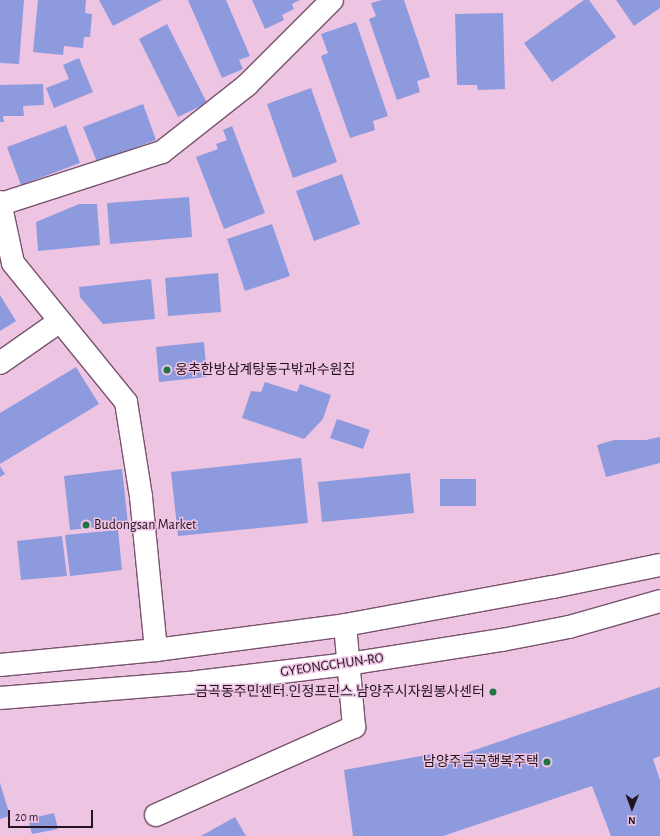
<!DOCTYPE html>
<html>
<head>
<meta charset="utf-8">
<style>
  body { margin:0 }
  #map { position:relative; width:660px; height:836px; overflow:hidden; background:#eec4e3; font-family:"Alegreya Sans","Noto Sans KR",sans-serif }
  div>[style] { position:absolute }
  [style*='--x'] { left:calc(var(--x)*1px); top:calc(var(--y)*1px); width:calc(var(--w)*1px); rotate:calc(var(--a)*1deg) }
  .building>* { inset:0; background:#8d9ade }
  .roads { filter:drop-shadow(1px 0 #77536e) drop-shadow(-1px 0 #77536e) drop-shadow(0 1px #77536e) drop-shadow(0 -1px #77536e) }
  .minor>* { height:22px; margin:-11px; padding:0 11px; transform-origin:11px; border-radius:11px; background:#fff }
  .dots>* { width:11px; height:11px; translate:-50% -50%; box-sizing:border-box; border:2px solid #eec4e3; border-radius:50% }
  span { translate:-50% -50%; white-space:nowrap; text-align:center; line-height:1.15; -webkit-text-stroke:3px #eec4e3; paint-order:stroke }
  .poi-label { font-size:14px; color:#23141f }
  .left { translate:0 -50%; text-align:left }
  .right { translate:-100% -50%; text-align:right }
  .street-label { font-size:14px; color:#23141f }
  .north { position:absolute; left:612px; top:788px; width:40px; height:40px; -webkit-text-stroke:3px #eec4e3; paint-order:stroke; rotate:181deg; font-size:11px; font-weight:700; line-height:16px; text-align:center; color:#23141f }
  .north::after { content:''; display:block; margin:auto; width:14px; height:18px; background:#23141f; clip-path:polygon(50% 0,100% 100%,50% 72%,0 100%) }
  .scale { position:absolute; left:8px; top:810px; width:85px; height:18px; box-sizing:border-box; border:2px solid #23141f; border-top:0; padding-left:5px; font-size:12px; line-height:14px; white-space:nowrap; color:#23141f; -webkit-text-stroke:3px #eec4e3; paint-order:stroke }
</style>
</head>
<body>
<div id="map">
  <div class="building">
    <i style="clip-path:polygon(0 0,24px 0,19px 64px,0 63px)"></i>
    <i style="clip-path:polygon(38px 0,86px 0,85px 13px,92px 14px,90px 37px,84px 37px,83px 48px,64px 46px,63px 55px,33px 52px)"></i>
    <i style="clip-path:polygon(99px 0,162px 0,113px 26px)"></i>
    <i style="clip-path:polygon(188px 0,226px 0,250px 56px,239px 60px,243px 69px,222px 78px)"></i>
    <i style="clip-path:polygon(252px 0,300px 0,292px 4px,294px 9px,282px 15px,284px 20px,265px 29px)"></i>
    <i style="clip-path:polygon(382px 0,404px 0,430px 77px,417px 81px,420px 92px,397px 100px,369px 19px,376px 16px,371px 3px)"></i>
    <i style="clip-path:polygon(584px 0,589px 0,616px 37px,552px 82px,524px 43px)"></i>
    <i style="clip-path:polygon(616px 0,660px 0,660px 8px,634px 26px)"></i>
    <i style="clip-path:polygon(503px 13px,505px 89px,478px 90px,477px 85px,457px 85px,455px 14px)"></i>
    <i style="clip-path:polygon(356px 22px,388px 116px,373px 121px,375px 130px,350px 138px,321px 56px,328px 53px,321px 34px)"></i>
    <i style="clip-path:polygon(167px 24px,207px 103px,178px 117px,139px 39px)"></i>
    <i style="clip-path:polygon(79px 58px,93px 92px,54px 108px,46px 88px,69px 79px,63px 65px)"></i>
    <i style="clip-path:polygon(43px 84px,44px 105px,23px 106px,24px 116px,3px 116px,4px 122px,0 122px,0 85px)"></i>
    <i style="clip-path:polygon(311px 88px,337px 162px,293px 178px,267px 104px)"></i>
    <i style="clip-path:polygon(143px 104px,156px 140px,97px 162px,83px 127px)"></i>
    <i style="clip-path:polygon(66px 125px,80px 163px,21px 185px,7px 147px)"></i>
    <i style="clip-path:polygon(232px 126px,265px 213px,224px 229px,196px 157px,218px 149px,216px 144px,227px 140px,223px 130px)"></i>
    <i style="clip-path:polygon(342px 174px,360px 224px,314px 241px,296px 191px)"></i>
    <i style="clip-path:polygon(189px 197px,192px 237px,110px 244px,107px 203px)"></i>
    <i style="clip-path:polygon(79px 204px,97px 204px,100px 245px,38px 251px,36px 222px)"></i>
    <i style="clip-path:polygon(272px 224px,290px 276px,245px 291px,227px 239px)"></i>
    <i style="clip-path:polygon(218px 273px,221px 312px,168px 316px,165px 278px)"></i>
    <i style="clip-path:polygon(151px 279px,155px 319px,103px 324px,80px 297px,79px 287px)"></i>
    <i style="clip-path:polygon(0 295px,16px 321px,0 331px)"></i>
    <i style="clip-path:polygon(204px 342px,207px 377px,159px 382px,156px 347px)"></i>
    <i style="clip-path:polygon(76px 367px,99px 404px,0 464px,0 413px)"></i>
    <i style="clip-path:polygon(265px 382px,297px 392px,300px 384px,331px 395px,323px 419px,304px 439px,242px 418px,251px 391px,261px 392px)"></i>
    <i style="clip-path:polygon(337px 419px,370px 430px,363px 449px,330px 438px)"></i>
    <i style="clip-path:polygon(660px 437px,660px 463px,606px 477px,597px 445px,614px 440px,646px 440px)"></i>
    <i style="clip-path:polygon(301px 458px,308px 523px,178px 536px,171px 472px)"></i>
    <i style="clip-path:polygon(0 466px,5px 474px,0 477px)"></i>
    <i style="clip-path:polygon(122px 469px,128px 524px,70px 530px,64px 476px)"></i>
    <i style="clip-path:polygon(410px 473px,414px 513px,322px 522px,318px 482px)"></i>
    <i style="clip-path:polygon(440px 479px,476px 479px,476px 506px,440px 506px)"></i>
    <i style="clip-path:polygon(118px 530px,122px 570px,70px 576px,65px 535px)"></i>
    <i style="clip-path:polygon(62px 536px,67px 576px,21px 580px,17px 541px)"></i>
    <i style="clip-path:polygon(660px 687px,660px 756px,653px 759px,660px 780px,660px 836px,611px 836px,592px 786px,443px 836px,353px 836px,344px 770px,432px 754px,433px 764px)"></i>
    <i style="clip-path:polygon(0 783px,10px 816px,0 819px)"></i>
    <i style="clip-path:polygon(54px 813px,58px 829px,32px 834px,28px 819px)"></i>
    <i style="clip-path:polygon(235px 817px,246px 836px,201px 836px)"></i>
  </div>
  <div class="roads">
    <div class="minor">
      <i style="--x:0;--y:202;--w:62;--a:78"></i>
      <i style="--x:13;--y:263;--w:179;--a:50.9"></i>
      <i style="--x:126;--y:402;--w:96;--a:81"></i>
      <i style="--x:141;--y:497;--w:154;--a:84.4"></i>
      <i style="--x:1;--y:204;--w:169;--a:-17.9"></i>
      <i style="--x:162;--y:152;--w:108;--a:-38.2"></i>
      <i style="--x:247;--y:85;--w:120;--a:-45"></i>
      <i style="--x:0;--y:363;--w:73;--a:-35"></i>
      <i style="--x:0;--y:665;--w:157;--a:-5.5"></i>
      <i style="--x:156;--y:650;--w:191;--a:-7.5"></i>
      <i style="--x:345;--y:625;--w:211;--a:-10.4"></i>
      <i style="--x:553;--y:587;--w:109;--a:-11.6"></i>
      <i style="--x:0;--y:698;--w:198;--a:-4.6"></i>
      <i style="--x:197;--y:682;--w:152;--a:-6.8"></i>
      <i style="--x:348;--y:664;--w:156;--a:-8.9"></i>
      <i style="--x:502;--y:640;--w:68;--a:-11"></i>
      <i style="--x:569;--y:627;--w:95;--a:-15.9"></i>
      <i style="--x:156;--y:815;--w:217;--a:-24"></i>
      <i style="--x:354;--y:727;--w:102;--a:-95"></i>
    </div>
  </div>
  <div class="dots">
    <i style="left:167px;top:370px;background:#207548"></i>
    <i style="left:86px;top:525px;background:#207548"></i>
    <i style="left:493px;top:692px;background:#207548"></i>
    <i style="left:547px;top:762px;background:#207548"></i>
  </div>
  <div class="poi-label">
    <span class="left" style="left:175px;top:370px">웅추한방삼계탕동구밖과수원집</span>
    <span class="left" style="left:94px;top:525px">Budongsan Market</span>
    <span class="right" style="left:485px;top:692px">금곡동주민센터.인정프린스.남양주시자원봉사센터</span>
    <span class="right" style="left:539px;top:762px">남양주금곡행복주택</span>
  </div>
  <div class="street-label">
    <span style="left:332px;top:665px;rotate:-8deg">GYEONGCHUN-RO</span>
  </div>
  <div class="north">N</div>
  <div class="scale">20 m</div>
</div>
</body>
</html>
